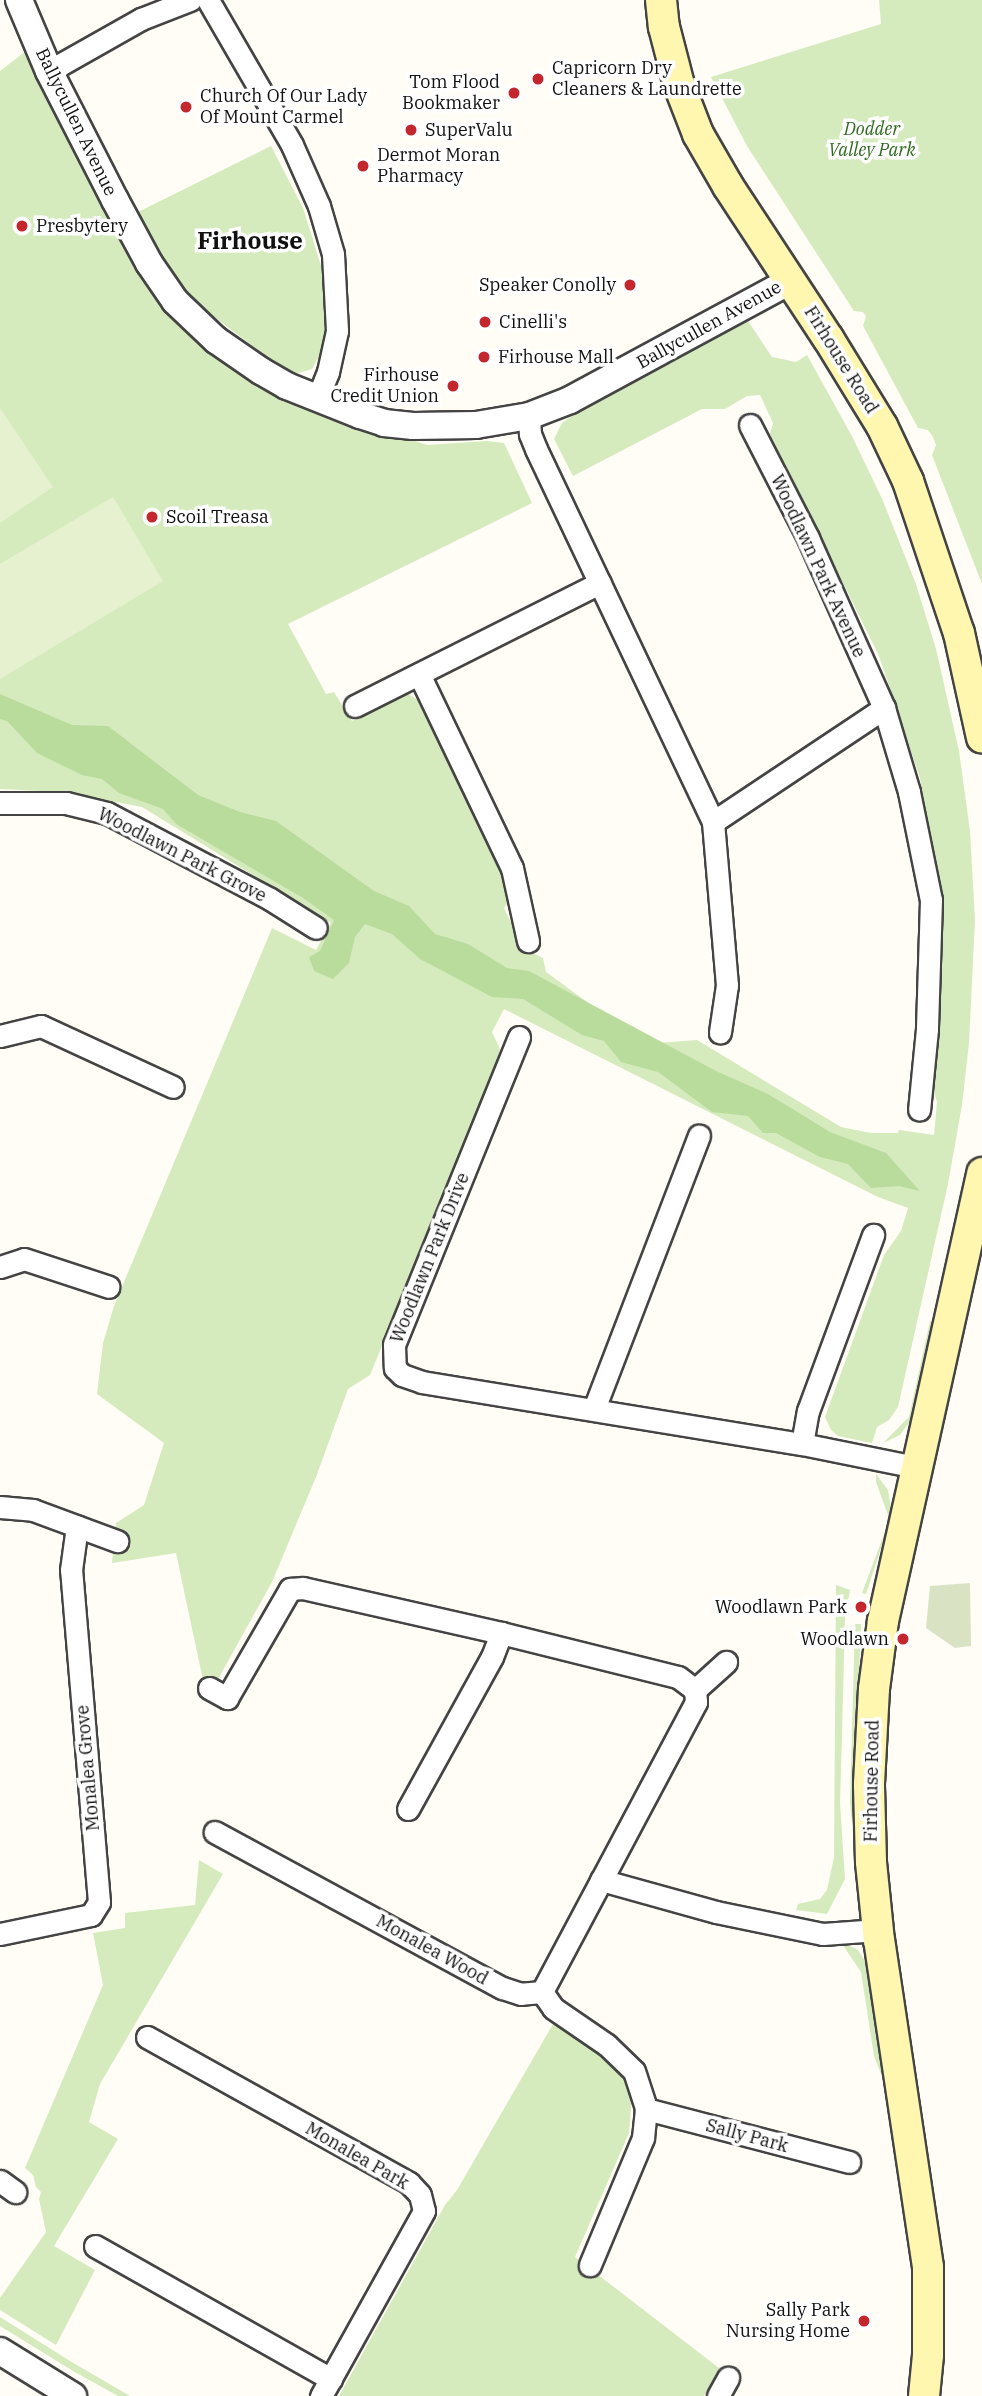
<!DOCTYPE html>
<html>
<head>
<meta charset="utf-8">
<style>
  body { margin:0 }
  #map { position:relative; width:982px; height:2396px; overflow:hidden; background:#fffdf5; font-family:"IBM Plex Serif",serif }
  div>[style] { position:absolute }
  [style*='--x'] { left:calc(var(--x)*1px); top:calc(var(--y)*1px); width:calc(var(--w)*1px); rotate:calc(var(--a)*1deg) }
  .green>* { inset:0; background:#d5ebbd }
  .forest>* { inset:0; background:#b9dc9c }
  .cemetery>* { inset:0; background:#d9e3c4 }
  .pitch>* { inset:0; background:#e6f2cf }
  .roads { filter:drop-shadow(2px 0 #444) drop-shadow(-2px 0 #444) drop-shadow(0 2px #444) drop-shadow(0 -2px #444) }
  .minor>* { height:21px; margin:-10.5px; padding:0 10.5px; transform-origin:10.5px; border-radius:10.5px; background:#fff }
  .tertiary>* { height:26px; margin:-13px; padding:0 13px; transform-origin:13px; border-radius:13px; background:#fff }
  .secondary>* { height:30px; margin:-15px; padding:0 15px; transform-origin:15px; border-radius:15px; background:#fff6b0 }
  .dots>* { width:19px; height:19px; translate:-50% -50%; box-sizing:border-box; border:4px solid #fff; border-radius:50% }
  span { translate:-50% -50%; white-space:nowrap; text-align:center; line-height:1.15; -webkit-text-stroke:7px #fff; paint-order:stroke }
  .poi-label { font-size:18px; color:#111 }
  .left { translate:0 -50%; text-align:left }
  .right { translate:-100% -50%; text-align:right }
  .street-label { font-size:18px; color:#111 }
  .park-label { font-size:18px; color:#2f6b1f; font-style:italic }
  .district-label { font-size:24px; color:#111; font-weight:700 }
</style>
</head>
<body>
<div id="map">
  <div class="green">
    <i style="clip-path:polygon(879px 0,982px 0,982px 584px,932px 455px,936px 445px,933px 437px,928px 430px,918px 428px,863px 326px,866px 316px,863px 312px,854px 311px,747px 146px,711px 77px,881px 24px)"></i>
    <i style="clip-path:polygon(26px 51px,113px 231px,170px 315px,250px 375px,330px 413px,427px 445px,487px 441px,504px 443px,532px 503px,288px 624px,326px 694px,334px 692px,352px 721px,379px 709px,385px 699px,396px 694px,408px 694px,422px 702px,496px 857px,511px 898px,504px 908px,523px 948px,543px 958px,546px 972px,620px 1026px,657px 1043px,697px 1040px,841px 1127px,871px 1133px,898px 1133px,899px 1130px,934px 1135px,937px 1102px,931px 1083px,943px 933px,938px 874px,920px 778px,879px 656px,770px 434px,773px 423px,760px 395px,747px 396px,725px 409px,702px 409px,573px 476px,554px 439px,562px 423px,569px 418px,748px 321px,772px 357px,796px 362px,807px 355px,853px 438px,883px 501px,916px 584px,936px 649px,959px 751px,970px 831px,975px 920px,969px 1043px,962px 1105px,948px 1184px,898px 1407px,889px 1420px,877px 1427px,872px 1443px,838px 1436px,831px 1430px,825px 1417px,884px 1255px,901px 1231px,908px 1208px,878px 1197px,504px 1009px,492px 1032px,500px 1049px,493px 1077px,370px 1375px,348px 1389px,316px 1477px,272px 1582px,207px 1699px,176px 1553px,112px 1563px,116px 1523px,144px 1505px,164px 1443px,97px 1394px,103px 1343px,114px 1306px,272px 928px,316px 950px,331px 923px,142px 807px,63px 792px,0 789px,0 71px)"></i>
    <i style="clip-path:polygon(271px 146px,303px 208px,327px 285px,327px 325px,321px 353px,312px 369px,298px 373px,285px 371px,187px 296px,157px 256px,134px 214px)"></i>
    <i style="clip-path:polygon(930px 1321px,934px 1322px,914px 1416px,900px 1435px,883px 1443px,909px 1417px)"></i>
    <i style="clip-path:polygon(876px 1474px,888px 1490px,892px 1515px,866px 1594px,862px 1593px,886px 1529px,888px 1515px,876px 1482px)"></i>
    <i style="clip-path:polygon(836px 1585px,850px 1590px,845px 1617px,842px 1735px,840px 1803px,845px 1879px,827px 1914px,796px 1910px,798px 1904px,820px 1899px,827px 1890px,834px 1857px)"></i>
    <i style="clip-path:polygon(855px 1624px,861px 1624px,854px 1804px,858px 1888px,850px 1802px)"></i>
    <i style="clip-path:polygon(199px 1860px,223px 1874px,100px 2084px,89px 2122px,118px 2139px,54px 2246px,95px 2270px,56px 2345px,0 2310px,0 2298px,46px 2232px,39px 2199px,41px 2192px,36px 2187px,33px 2175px,25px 2168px,103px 1985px,93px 1933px,125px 1928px,125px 1913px,195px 1905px)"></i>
    <i style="clip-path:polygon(840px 1941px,858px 1950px,868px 1966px,883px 2079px,874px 2056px,861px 1972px)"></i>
    <i style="clip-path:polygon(553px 2024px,601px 2049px,624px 2071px,632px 2097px,629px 2133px,575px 2257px,719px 2368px,704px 2396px,339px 2396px,445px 2205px,457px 2190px)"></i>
    <i style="clip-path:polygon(0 2317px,70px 2361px,130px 2396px,118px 2396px,73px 2371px,0 2326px)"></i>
  </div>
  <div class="forest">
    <i style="clip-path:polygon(0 694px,72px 725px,108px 726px,198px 795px,240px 812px,276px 821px,374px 891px,409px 906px,435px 934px,468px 944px,507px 968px,529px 971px,716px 1071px,768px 1094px,830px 1132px,886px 1153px,920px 1191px,899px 1186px,871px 1188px,848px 1164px,820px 1157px,776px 1133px,763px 1133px,748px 1116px,712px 1112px,658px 1072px,621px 1062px,604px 1041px,582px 1035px,523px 999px,492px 997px,420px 959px,392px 934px,365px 924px,355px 937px,349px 963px,333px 979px,314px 971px,309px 957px,320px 951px,334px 920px,303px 898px,176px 824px,163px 809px,119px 793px,102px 779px,82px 775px,37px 753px,7px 721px,0 719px)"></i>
  </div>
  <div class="cemetery">
    <i style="clip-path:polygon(970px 1583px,971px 1646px,955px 1648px,926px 1628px,930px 1586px)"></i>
  </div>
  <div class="pitch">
    <i style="clip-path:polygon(0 408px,53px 487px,0 523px)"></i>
    <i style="clip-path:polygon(113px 497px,163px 581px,0 679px,0 564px)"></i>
  </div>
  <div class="roads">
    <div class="minor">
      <i style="--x:208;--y:0;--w:168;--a:59.9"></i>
      <i style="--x:292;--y:145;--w:67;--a:66.1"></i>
      <i style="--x:319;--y:206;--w:50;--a:73.7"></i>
      <i style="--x:333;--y:254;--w:77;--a:87"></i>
      <i style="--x:337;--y:331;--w:42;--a:102.4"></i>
      <i style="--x:328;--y:372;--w:29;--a:112"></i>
      <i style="--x:49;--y:71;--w:106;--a:-29.5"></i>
      <i style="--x:141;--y:19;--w:53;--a:-21.2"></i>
      <i style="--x:529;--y:416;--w:18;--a:87"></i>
      <i style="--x:530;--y:434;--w:16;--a:68"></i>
      <i style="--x:536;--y:449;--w:413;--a:64.6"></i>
      <i style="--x:713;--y:822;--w:206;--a:-33.7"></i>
      <i style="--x:884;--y:708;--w:88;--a:73.4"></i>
      <i style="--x:909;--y:792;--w:110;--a:78.5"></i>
      <i style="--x:931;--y:900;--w:129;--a:91.8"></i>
      <i style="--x:927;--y:1029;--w:81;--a:95.6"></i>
      <i style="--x:750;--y:425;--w:127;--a:62.8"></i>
      <i style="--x:808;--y:538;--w:186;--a:65.9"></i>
      <i style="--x:419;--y:674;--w:215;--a:64.4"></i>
      <i style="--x:512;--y:868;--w:75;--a:77.6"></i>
      <i style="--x:355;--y:706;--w:274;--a:-26.7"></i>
      <i style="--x:0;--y:803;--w:66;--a:0"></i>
      <i style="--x:66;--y:803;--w:42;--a:13.7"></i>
      <i style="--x:107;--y:813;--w:184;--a:27.8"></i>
      <i style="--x:270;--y:899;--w:54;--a:32.2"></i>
      <i style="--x:713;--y:822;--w:164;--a:85.1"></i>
      <i style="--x:727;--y:985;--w:48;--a:98.5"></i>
      <i style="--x:0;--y:1036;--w:42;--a:-13.7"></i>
      <i style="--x:41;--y:1026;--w:145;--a:24.8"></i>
      <i style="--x:519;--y:1037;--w:332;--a:112.1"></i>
      <i style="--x:394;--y:1345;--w:23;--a:88"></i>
      <i style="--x:395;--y:1368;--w:10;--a:45"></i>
      <i style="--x:402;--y:1375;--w:21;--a:19"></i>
      <i style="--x:422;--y:1382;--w:385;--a:9.3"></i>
      <i style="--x:802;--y:1444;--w:116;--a:11.4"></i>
      <i style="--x:0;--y:1267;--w:25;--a:-18"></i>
      <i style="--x:24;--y:1259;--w:89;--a:18.2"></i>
      <i style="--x:594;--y:1409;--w:293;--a:-69"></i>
      <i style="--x:802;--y:1444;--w:34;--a:-80"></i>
      <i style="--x:808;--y:1411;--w:188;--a:-69.7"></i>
      <i style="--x:0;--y:1507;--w:33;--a:5"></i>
      <i style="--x:33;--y:1510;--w:90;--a:20.3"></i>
      <i style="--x:209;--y:1688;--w:21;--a:29"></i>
      <i style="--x:227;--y:1698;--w:126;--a:-60"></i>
      <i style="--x:290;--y:1589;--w:13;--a:-4"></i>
      <i style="--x:303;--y:1588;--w:203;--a:12.8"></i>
      <i style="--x:501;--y:1633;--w:182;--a:14"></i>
      <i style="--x:678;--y:1677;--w:21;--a:37"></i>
      <i style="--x:695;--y:1690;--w:12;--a:85"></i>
      <i style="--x:696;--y:1702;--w:328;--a:118"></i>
      <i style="--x:542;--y:1992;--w:21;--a:175"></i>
      <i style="--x:521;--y:1994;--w:20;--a:-162"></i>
      <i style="--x:502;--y:1988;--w:327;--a:-151.5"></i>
      <i style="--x:695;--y:1690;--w:42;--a:-42.1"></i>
      <i style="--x:408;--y:1809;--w:174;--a:-61.1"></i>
      <i style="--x:492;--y:1657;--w:26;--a:-69"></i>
      <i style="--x:601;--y:1880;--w:119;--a:15.5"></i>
      <i style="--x:716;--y:1912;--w:109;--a:11.6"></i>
      <i style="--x:823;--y:1934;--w:55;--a:-4.2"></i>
      <i style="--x:0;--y:1934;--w:93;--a:-11.8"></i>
      <i style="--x:91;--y:1915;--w:15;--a:-58"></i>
      <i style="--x:99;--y:1902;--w:333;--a:-94.8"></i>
      <i style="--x:71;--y:1570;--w:44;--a:-82.2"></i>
      <i style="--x:542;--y:1992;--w:19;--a:55"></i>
      <i style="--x:553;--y:2008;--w:65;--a:34.4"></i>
      <i style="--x:607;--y:2045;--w:37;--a:44"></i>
      <i style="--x:634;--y:2071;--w:40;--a:72"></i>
      <i style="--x:646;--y:2109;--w:29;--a:96"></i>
      <i style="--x:643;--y:2138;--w:138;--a:112.7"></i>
      <i style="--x:147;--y:2037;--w:300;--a:29.1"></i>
      <i style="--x:409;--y:2183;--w:16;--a:47"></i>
      <i style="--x:420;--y:2195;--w:16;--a:76"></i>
      <i style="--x:424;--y:2211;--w:212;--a:119.1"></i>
      <i style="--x:646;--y:2109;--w:210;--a:14.6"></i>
      <i style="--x:0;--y:2181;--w:19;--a:36"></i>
      <i style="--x:95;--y:2246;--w:271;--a:29.4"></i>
      <i style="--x:718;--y:2396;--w:21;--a:-61"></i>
    </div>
    <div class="tertiary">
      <i style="--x:19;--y:0;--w:77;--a:67.1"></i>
      <i style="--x:49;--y:71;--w:145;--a:62.9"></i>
      <i style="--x:115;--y:200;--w:72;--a:61.6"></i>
      <i style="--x:149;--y:263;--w:46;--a:55.6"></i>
      <i style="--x:175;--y:301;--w:57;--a:43.6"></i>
      <i style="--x:216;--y:340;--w:55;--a:34.6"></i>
      <i style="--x:261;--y:371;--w:30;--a:30"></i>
      <i style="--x:287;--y:386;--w:79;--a:21.7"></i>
      <i style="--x:360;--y:415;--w:25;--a:18"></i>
      <i style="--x:384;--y:423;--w:29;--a:6"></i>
      <i style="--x:413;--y:426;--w:63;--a:-0.9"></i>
      <i style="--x:476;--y:425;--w:54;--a:-9.6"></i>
      <i style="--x:529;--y:416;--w:44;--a:-21.3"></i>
      <i style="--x:570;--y:400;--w:250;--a:-28.4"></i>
      <i style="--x:0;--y:2351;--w:86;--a:31.7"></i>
    </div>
    <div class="secondary">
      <i style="--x:661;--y:0;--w:27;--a:84"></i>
      <i style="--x:664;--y:27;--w:60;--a:75.5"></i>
      <i style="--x:679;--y:85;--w:53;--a:68.8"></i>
      <i style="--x:698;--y:134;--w:60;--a:60"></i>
      <i style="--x:728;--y:186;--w:182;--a:56.7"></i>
      <i style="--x:828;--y:338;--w:103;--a:58.5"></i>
      <i style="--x:882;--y:426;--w:61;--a:64.7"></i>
      <i style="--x:908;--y:481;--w:160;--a:71.5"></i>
      <i style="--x:959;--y:633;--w:107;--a:77.6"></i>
      <i style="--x:924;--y:2396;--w:41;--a:-84.4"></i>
      <i style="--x:928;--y:2355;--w:88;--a:-90"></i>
      <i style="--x:928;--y:2267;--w:330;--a:-98.5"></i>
      <i style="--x:879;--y:1941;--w:79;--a:-95.8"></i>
      <i style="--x:871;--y:1862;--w:78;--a:-91.5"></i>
      <i style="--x:869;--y:1784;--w:95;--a:-87"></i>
      <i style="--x:874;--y:1689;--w:69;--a:-82.5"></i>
      <i style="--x:883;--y:1621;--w:459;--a:-77.5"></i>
    </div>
  </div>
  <div class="dots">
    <i style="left:538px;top:79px;background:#c4262e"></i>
    <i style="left:514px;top:93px;background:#c4262e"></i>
    <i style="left:186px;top:107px;background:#c4262e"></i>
    <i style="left:411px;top:130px;background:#c4262e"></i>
    <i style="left:363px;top:166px;background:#c4262e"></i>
    <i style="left:22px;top:226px;background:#c4262e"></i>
    <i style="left:630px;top:285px;background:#c4262e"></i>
    <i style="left:485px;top:322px;background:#c4262e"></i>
    <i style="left:484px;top:357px;background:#c4262e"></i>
    <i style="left:453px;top:386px;background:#c4262e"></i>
    <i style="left:152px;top:517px;background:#c4262e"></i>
    <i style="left:861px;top:1607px;background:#c4262e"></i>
    <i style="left:903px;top:1639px;background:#c4262e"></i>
    <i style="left:864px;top:2321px;background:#c4262e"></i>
  </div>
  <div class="poi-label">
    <span class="left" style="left:552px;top:79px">Capricorn Dry<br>Cleaners &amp; Laundrette</span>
    <span class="right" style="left:500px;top:93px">Tom Flood<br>Bookmaker</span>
    <span class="left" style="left:200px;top:107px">Church Of Our Lady<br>Of Mount Carmel</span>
    <span class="left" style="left:425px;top:130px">SuperValu</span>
    <span class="left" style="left:377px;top:166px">Dermot Moran<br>Pharmacy</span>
    <span class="left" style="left:36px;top:226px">Presbytery</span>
    <span class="right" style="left:616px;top:285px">Speaker Conolly</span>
    <span class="left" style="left:499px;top:322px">Cinelli's</span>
    <span class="left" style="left:498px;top:357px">Firhouse Mall</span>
    <span class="right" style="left:439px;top:386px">Firhouse<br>Credit Union</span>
    <span class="left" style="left:166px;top:517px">Scoil Treasa</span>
    <span class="right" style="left:847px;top:1607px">Woodlawn Park</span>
    <span class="right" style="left:889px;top:1639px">Woodlawn</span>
    <span class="right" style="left:850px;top:2321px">Sally Park<br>Nursing Home</span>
  </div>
  <div class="street-label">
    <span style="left:76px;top:122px;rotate:64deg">Ballycullen Avenue</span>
    <span style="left:709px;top:325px;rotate:-29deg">Ballycullen Avenue</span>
    <span style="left:841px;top:360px;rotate:58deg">Firhouse Road</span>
    <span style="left:818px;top:566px;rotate:65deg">Woodlawn Park Avenue</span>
    <span style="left:182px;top:855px;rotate:27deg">Woodlawn Park Grove</span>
    <span style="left:430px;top:1258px;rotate:-68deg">Woodlawn Park Drive</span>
    <span style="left:88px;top:1768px;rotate:-95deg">Monalea Grove</span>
    <span style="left:872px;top:1781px;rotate:-89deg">Firhouse Road</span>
    <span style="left:432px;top:1950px;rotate:29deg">Monalea Wood</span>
    <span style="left:747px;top:2136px;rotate:15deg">Sally Park</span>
    <span style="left:357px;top:2156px;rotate:30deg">Monalea Park</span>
  </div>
  <div class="park-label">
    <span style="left:872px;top:140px">Dodder<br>Valley Park</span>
  </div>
  <div class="district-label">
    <span style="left:250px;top:241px">Firhouse</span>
  </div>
</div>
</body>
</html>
